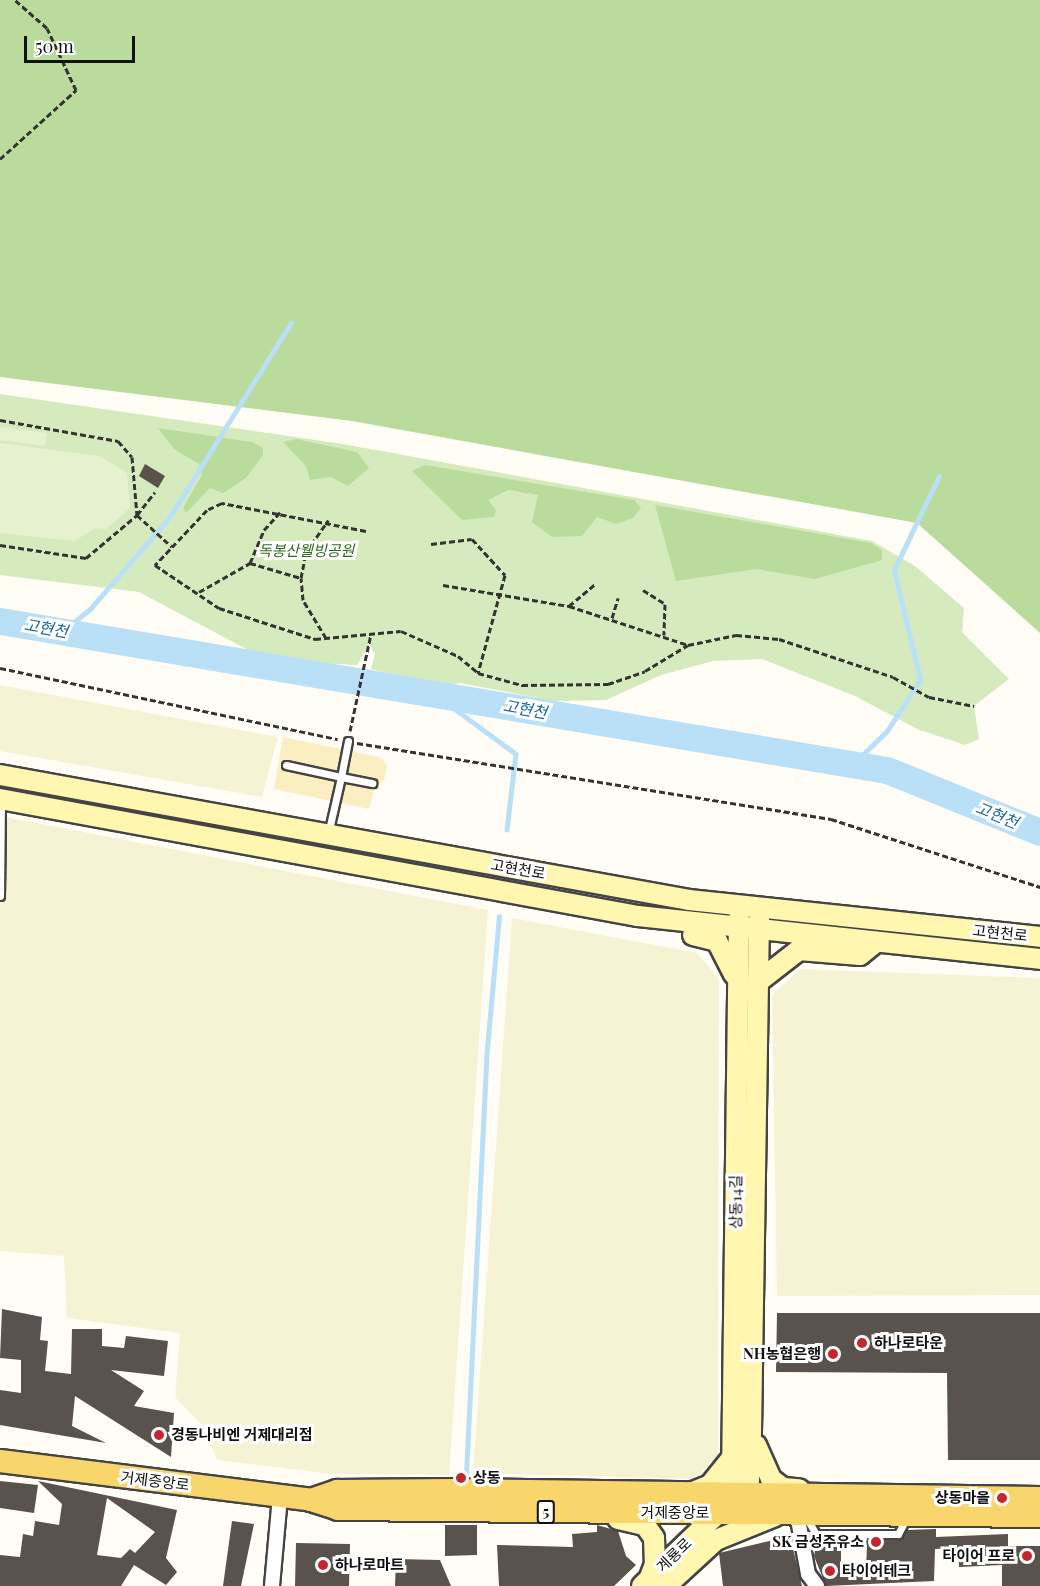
<!DOCTYPE html>
<html>
<head>
<meta charset="utf-8">
<style>
  body { margin:0 }
  #map { position:relative; width:1040px; height:1586px; overflow:hidden; background:#fffdf5; font-family:"Playfair Display","Noto Sans KR",serif }
  div>[style] { position:absolute }
  [style*='--x'] { left:calc(var(--x)*1px); top:calc(var(--y)*1px); width:calc(var(--w)*1px); rotate:calc(var(--a)*1deg) }
  .farmland>* { inset:0; background:#f6f3d4 }
  .green>* { inset:0; background:#d5ebbd }
  .forest>* { inset:0; background:#b9dc9c }
  .sand>* { inset:0; background:#fbeec1 }
  .pitch>* { inset:0; background:#e6f2cf }
  .stream>* { height:4.5px; margin:-2.25px; padding:0 2.25px; transform-origin:2.25px; border-radius:2.25px; background:#b9e0f7 }
  .river>* { height:27px; margin:-13.5px; padding:0 13.5px; transform-origin:13.5px; border-radius:13.5px; background:#b9e0f7 }
  .building>* { inset:0; background:#5a524d }
  .path>* { height:3px; margin-top:-1.5px; transform-origin:0; background:repeating-linear-gradient(90deg,#333 0 6px,transparent 0 9px) }
  .roads { filter:drop-shadow(2px 0 #444) drop-shadow(-2px 0 #444) drop-shadow(0 2px #444) drop-shadow(0 -2px #444) }
  .lane>* { height:7px; margin:-3.5px; padding:0 3.5px; transform-origin:3.5px; border-radius:3.5px; background:#fff }
  .street>* { height:14px; margin:-7px; padding:0 7px; transform-origin:7px; border-radius:7px; background:#fff }
  .secondary>* { height:20px; margin:-10px; padding:0 10px; transform-origin:10px; border-radius:10px; background:#fff6b0 }
  .primary>* { height:22px; margin:-11px; padding:0 11px; transform-origin:11px; border-radius:11px; background:#f9d66b }
  .dots>* { width:16px; height:16px; translate:-50% -50%; box-sizing:border-box; border:3px solid #fff; border-radius:50% }
  span { translate:-50% -50%; white-space:nowrap; text-align:center; line-height:1.15; -webkit-text-stroke:6px #fff; paint-order:stroke }
  .shield-label span { padding:2px 4px; background:#fff; border:2px solid; border-radius:4px; -webkit-text-stroke-width:0 }
  .shield-label { font-size:14px; color:#111; font-weight:700 }
  .park-label { font-size:15px; color:#2f6b1f; font-style:italic }
  .street-label { font-size:15px; color:#111 }
  .poi-label { font-size:15px; color:#111; font-weight:700 }
  .left { translate:0 -50%; text-align:left }
  .right { translate:-100% -50%; text-align:right }
  .water-label { font-size:16px; color:#1768a6; font-style:italic }
  .scale { position:absolute; left:24px; top:36px; width:111px; height:27px; box-sizing:border-box; border:3px solid #111; border-top:0; padding-left:8px; font-size:18px; line-height:21px; white-space:nowrap; color:#111; -webkit-text-stroke:4px #fff; paint-order:stroke }
</style>
</head>
<body>
<div id="map">
  <div class="farmland">
    <i style="clip-path:polygon(0 685px,278px 737px,262px 797px,0 751px)"></i>
    <i style="clip-path:polygon(0 816px,488px 910px,449px 1475px,331px 1474px,217px 1460px,202px 1425px,175px 1397px,180px 1333px,67px 1318px,64px 1256px,0 1251px)"></i>
    <i style="clip-path:polygon(512px 918px,697px 953px,719px 979px,718px 1455px,695px 1479px,473px 1473px)"></i>
    <i style="clip-path:polygon(800px 969px,1040px 978px,1040px 1295px,777px 1296px,772px 995px)"></i>
  </div>
  <div class="green">
    <i style="clip-path:polygon(0 394px,343px 444px,872px 541px,915px 566px,964px 608px,962px 632px,1009px 679px,974px 706px,979px 739px,965px 745px,917px 729px,855px 696px,762px 659px,713px 661px,661px 675px,606px 700px,554px 701px,460px 683px,439px 686px,371px 669px,375px 654px,369px 644px,357px 665px,297px 662px,250px 651px,139px 592px,0 575px)"></i>
    <i style="clip-path:polygon(0 783px,296px 833px,295px 840px,0 790px)"></i>
    <i style="clip-path:polygon(358px 845px,511px 875px,510px 882px,357px 852px)"></i>
  </div>
  <div class="forest">
    <i style="clip-path:polygon(0 0,1040px 0,1040px 633px,917px 523px,352px 421px,0 377px)"></i>
    <i style="clip-path:polygon(158px 428px,252px 442px,263px 448px,263px 455px,246px 478px,223px 493px,210px 488px,186px 513px,183px 508px,202px 475px,199px 464px,174px 449px)"></i>
    <i style="clip-path:polygon(296px 439px,357px 452px,369px 468px,348px 486px,331px 477px,310px 480px,306px 466px,283px 442px)"></i>
    <i style="clip-path:polygon(425px 465px,634px 500px,641px 508px,633px 518px,616px 524px,597px 517px,582px 536px,552px 537px,532px 522px,538px 495px,508px 490px,488px 500px,496px 510px,494px 517px,462px 520px,412px 471px)"></i>
    <i style="clip-path:polygon(655px 505px,871px 543px,882px 550px,882px 560px,815px 579px,756px 569px,676px 581px)"></i>
  </div>
  <div class="sand">
    <i style="clip-path:polygon(283px 737px,379px 757px,387px 764px,384px 780px,374px 790px,369px 809px,274px 789px)"></i>
  </div>
  <div class="pitch">
    <i style="clip-path:polygon(0 427px,47px 433px,45px 446px,0 440px)"></i>
    <i style="clip-path:polygon(0 443px,100px 456px,127px 473px,130px 508px,106px 529px,96px 528px,74px 541px,0 533px)"></i>
  </div>
  <div class="stream">
    <i style="--x:63;--y:631;--w:36;--a:-39"></i>
    <i style="--x:91;--y:608;--w:119;--a:-49.1"></i>
    <i style="--x:169;--y:518;--w:230;--a:-58"></i>
    <i style="--x:432;--y:692;--w:104;--a:36.4"></i>
    <i style="--x:516;--y:754;--w:76;--a:96.8"></i>
    <i style="--x:853;--y:764;--w:47;--a:-44.1"></i>
    <i style="--x:887;--y:731;--w:61;--a:-57.1"></i>
    <i style="--x:920;--y:680;--w:113;--a:-103.3"></i>
    <i style="--x:894;--y:570;--w:104;--a:-64.4"></i>
    <i style="--x:466;--y:1474;--w:415;--a:-87.2"></i>
    <i style="--x:486;--y:1059;--w:143;--a:-84.8"></i>
  </div>
  <div class="river">
    <i style="--x:0;--y:621;--w:899;--a:9.54"></i>
    <i style="--x:887;--y:770;--w:165;--a:22.1"></i>
  </div>
  <div class="building">
    <i style="clip-path:polygon(145px 464px,165px 476px,158px 488px,139px 476px)"></i>
    <i style="clip-path:polygon(2px 1309px,42px 1317px,40px 1340px,48px 1341px,45px 1371px,71px 1374px,72px 1329px,102px 1329px,102px 1346px,124px 1348px,126px 1336px,168px 1341px,164px 1376px,111px 1370px,144px 1391px,134px 1406px,174px 1413px,171px 1457px,75px 1396px,72px 1426px,106px 1443px,0 1425px,0 1390px,21px 1393px,21px 1360px,0 1358px)"></i>
    <i style="clip-path:polygon(777px 1313px,1040px 1313px,1040px 1460px,948px 1460px,947px 1373px,776px 1372px)"></i>
    <i style="clip-path:polygon(0 1481px,38px 1485px,34px 1513px,0 1508px)"></i>
    <i style="clip-path:polygon(evenodd,38px 1481px,177px 1510px,166px 1558px,177px 1572px,166px 1585px,134px 1565px,121px 1586px,0 1586px,0 1555px,20px 1557px,23px 1534px,33px 1536px,35px 1521px,59px 1525px,62px 1504px,38px 1481px,107px 1498px,155px 1532px,135px 1553px,130px 1549px,121px 1558px,97px 1555px,107px 1498px)"></i>
    <i style="clip-path:polygon(232px 1521px,254px 1524px,241px 1586px,223px 1586px)"></i>
    <i style="clip-path:polygon(445px 1525px,477px 1525px,477px 1555px,445px 1556px)"></i>
    <i style="clip-path:polygon(597px 1525px,618px 1531px,626px 1556px,636px 1565px,614px 1586px,499px 1586px,497px 1545px,573px 1547px,572px 1534px,597px 1532px)"></i>
    <i style="clip-path:polygon(evenodd,936px 1529px,936px 1537px,1008px 1534px,1008px 1546px,1040px 1546px,1040px 1586px,1002px 1586px,1002px 1565px,959px 1567px,958px 1548px,935px 1549px,934px 1581px,826px 1586px,814px 1556px,817px 1540px,898px 1540px,906px 1530px,936px 1529px,841px 1545px,867px 1545px,866px 1570px,841px 1570px,841px 1545px)"></i>
    <i style="clip-path:polygon(790px 1536px,802px 1586px,723px 1586px,719px 1553px)"></i>
    <i style="clip-path:polygon(296px 1543px,350px 1544px,349px 1586px,295px 1586px)"></i>
    <i style="clip-path:polygon(396px 1559px,440px 1560px,451px 1586px,395px 1586px)"></i>
  </div>
  <div class="path">
    <i style="--x:0;--y:159;--w:103;--a:-42.2"></i>
    <i style="--x:76;--y:90;--w:68;--a:-115.1"></i>
    <i style="--x:47;--y:28;--w:43;--a:-138.8"></i>
    <i style="--x:0;--y:420;--w:120;--a:10.1"></i>
    <i style="--x:118;--y:441;--w:21;--a:49"></i>
    <i style="--x:132;--y:457;--w:58;--a:85.1"></i>
    <i style="--x:137;--y:515;--w:47;--a:42.4"></i>
    <i style="--x:366;--y:531;--w:147;--a:-169"></i>
    <i style="--x:222;--y:503;--w:17;--a:155"></i>
    <i style="--x:207;--y:510;--w:76;--a:133.4"></i>
    <i style="--x:155;--y:565;--w:77;--a:33.9"></i>
    <i style="--x:219;--y:608;--w:101;--a:17.9"></i>
    <i style="--x:315;--y:639;--w:86;--a:-5.3"></i>
    <i style="--x:401;--y:631;--w:62;--a:23.7"></i>
    <i style="--x:458;--y:656;--w:26;--a:40"></i>
    <i style="--x:478;--y:673;--w:46;--a:15.3"></i>
    <i style="--x:522;--y:685;--w:86;--a:-0.7"></i>
    <i style="--x:608;--y:684;--w:39;--a:-19"></i>
    <i style="--x:645;--y:671;--w:50;--a:-31.2"></i>
    <i style="--x:688;--y:645;--w:49;--a:-11.8"></i>
    <i style="--x:736;--y:635;--w:43;--a:5.3"></i>
    <i style="--x:779;--y:639;--w:120;--a:18.4"></i>
    <i style="--x:893;--y:677;--w:41;--a:29.1"></i>
    <i style="--x:929;--y:697;--w:46;--a:11.3"></i>
    <i style="--x:431;--y:544;--w:41;--a:-7"></i>
    <i style="--x:472;--y:539;--w:49;--a:47.5"></i>
    <i style="--x:505;--y:575;--w:102;--a:105.4"></i>
    <i style="--x:0;--y:545;--w:87;--a:8.6"></i>
    <i style="--x:86;--y:558;--w:67;--a:-40.1"></i>
    <i style="--x:137;--y:515;--w:29;--a:-52"></i>
    <i style="--x:250;--y:563;--w:53;--a:16.4"></i>
    <i style="--x:443;--y:585;--w:128;--a:9.5"></i>
    <i style="--x:569;--y:606;--w:125;--a:18.1"></i>
    <i style="--x:643;--y:590;--w:26;--a:32"></i>
    <i style="--x:665;--y:604;--w:31;--a:92"></i>
    <i style="--x:199;--y:592;--w:59;--a:-29.6"></i>
    <i style="--x:250;--y:563;--w:36;--a:-67"></i>
    <i style="--x:264;--y:530;--w:24;--a:-48"></i>
    <i style="--x:569;--y:606;--w:34;--a:-40"></i>
    <i style="--x:612;--y:618;--w:21;--a:-73"></i>
    <i style="--x:326;--y:638;--w:44;--a:-121.2"></i>
    <i style="--x:303;--y:600;--w:22;--a:-95"></i>
    <i style="--x:301;--y:578;--w:26;--a:-79"></i>
    <i style="--x:306;--y:552;--w:39;--a:-55"></i>
    <i style="--x:0;--y:668;--w:345;--a:11.9"></i>
    <i style="--x:350;--y:731;--w:99;--a:-77.8"></i>
    <i style="--x:357;--y:743;--w:480;--a:9.1"></i>
    <i style="--x:831;--y:819;--w:220;--a:18"></i>
  </div>
  <div class="roads">
    <div class="lane">
      <i style="--x:348;--y:741;--w:37;--a:101"></i>
      <i style="--x:341;--y:777;--w:32;--a:11"></i>
      <i style="--x:286;--y:765;--w:56;--a:12.3"></i>
      <i style="--x:341;--y:777;--w:58;--a:102.8"></i>
      <i style="--x:0;--y:896;--w:94;--a:-89.4"></i>
      <i style="--x:806;--y:1517;--w:20;--a:60"></i>
      <i style="--x:816;--y:1534;--w:82;--a:0"></i>
      <i style="--x:898;--y:1534;--w:19;--a:-62"></i>
    </div>
    <div class="street">
      <i style="--x:797;--y:1514;--w:61;--a:79.6"></i>
      <i style="--x:808;--y:1574;--w:15;--a:53"></i>
      <i style="--x:272;--y:1586;--w:89;--a:-84.9"></i>
    </div>
    <div class="secondary">
      <i style="--x:0;--y:775;--w:700;--a:10.28"></i>
      <i style="--x:689;--y:900;--w:353;--a:6"></i>
      <i style="--x:0;--y:799;--w:649;--a:10.39"></i>
      <i style="--x:638;--y:916;--w:404;--a:6.1"></i>
      <i style="--x:693;--y:935;--w:25;--a:14"></i>
      <i style="--x:717;--y:941;--w:37;--a:63"></i>
      <i style="--x:759;--y:981;--w:51;--a:-37.8"></i>
      <i style="--x:799;--y:950;--w:61;--a:4.7"></i>
      <i style="--x:860;--y:955;--w:21;--a:-39"></i>
      <i style="--x:756;--y:1445;--w:37;--a:66"></i>
      <i style="--x:771;--y:1479;--w:15;--a:37"></i>
      <i style="--x:783;--y:1488;--w:16;--a:4"></i>
      <i style="--x:688;--y:1494;--w:24;--a:-22"></i>
      <i style="--x:710;--y:1485;--w:40;--a:-51"></i>
      <i style="--x:738;--y:1505;--w:27;--a:-66"></i>
      <i style="--x:749;--y:1480;--w:48;--a:-87.6"></i>
      <i style="--x:751;--y:1432;--w:513;--a:-89.11"></i>
      <i style="--x:618;--y:1519;--w:28;--a:13"></i>
      <i style="--x:645;--y:1525;--w:16;--a:55"></i>
      <i style="--x:654;--y:1538;--w:26;--a:88"></i>
      <i style="--x:655;--y:1564;--w:14;--a:111"></i>
      <i style="--x:642;--y:1586;--w:104;--a:-43.8"></i>
      <i style="--x:717;--y:1514;--w:37;--a:-66"></i>
      <i style="--x:732;--y:1480;--w:562;--a:-89.29"></i>
      <i style="--x:666;--y:1586;--w:68;--a:-42.6"></i>
      <i style="--x:716;--y:1540;--w:64;--a:-22.1"></i>
    </div>
    <div class="primary">
      <i style="--x:0;--y:1461;--w:313;--a:7.1"></i>
      <i style="--x:311;--y:1500;--w:28;--a:18"></i>
      <i style="--x:338;--y:1509;--w:702;--a:0.57"></i>
      <i style="--x:311;--y:1500;--w:28;--a:-19"></i>
      <i style="--x:337;--y:1491;--w:116;--a:-0.5"></i>
      <i style="--x:453;--y:1490;--w:587;--a:0.78"></i>
    </div>
  </div>
  <div class="dots">
    <i style="left:862px;top:1343px;background:#c4262e"></i>
    <i style="left:833px;top:1354px;background:#c4262e"></i>
    <i style="left:159px;top:1435px;background:#c4262e"></i>
    <i style="left:461px;top:1478px;background:#c4262e"></i>
    <i style="left:1002px;top:1498px;background:#c4262e"></i>
    <i style="left:876px;top:1542px;background:#c4262e"></i>
    <i style="left:1027px;top:1556px;background:#c4262e"></i>
    <i style="left:323px;top:1565px;background:#c4262e"></i>
    <i style="left:830px;top:1571px;background:#c4262e"></i>
  </div>
  <div class="shield-label">
    <span style="left:546px;top:1512px">5</span>
  </div>
  <div class="park-label">
    <span style="left:306px;top:551px">독봉산웰빙공원</span>
  </div>
  <div class="street-label">
    <span style="left:518px;top:869px;rotate:10deg">고현천로</span>
    <span style="left:1000px;top:933px;rotate:6deg">고현천로</span>
    <span style="left:736px;top:1202px;rotate:-90deg">상동14길</span>
    <span style="left:155px;top:1481px;rotate:7deg">거제중앙로</span>
    <span style="left:675px;top:1513px">거제중앙로</span>
    <span style="left:674px;top:1555px;rotate:-44deg">계룡로</span>
  </div>
  <div class="poi-label">
    <span class="left" style="left:874px;top:1343px">하나로타운</span>
    <span class="right" style="left:821px;top:1354px">NH농협은행</span>
    <span class="left" style="left:171px;top:1435px">경동나비엔 거제대리점</span>
    <span class="left" style="left:473px;top:1478px">상동</span>
    <span class="right" style="left:990px;top:1498px">상동마을</span>
    <span class="right" style="left:864px;top:1542px">SK 금성주유소</span>
    <span class="right" style="left:1015px;top:1556px">타이어 프로</span>
    <span class="left" style="left:335px;top:1565px">하나로마트</span>
    <span class="left" style="left:842px;top:1571px">타이어테크</span>
  </div>
  <div class="water-label">
    <span style="left:46px;top:628px;rotate:10deg">고현천</span>
    <span style="left:525px;top:709px;rotate:10deg">고현천</span>
    <span style="left:997px;top:815px;rotate:22deg">고현천</span>
  </div>
  <div class="scale">50 m</div>
</div>
</body>
</html>
